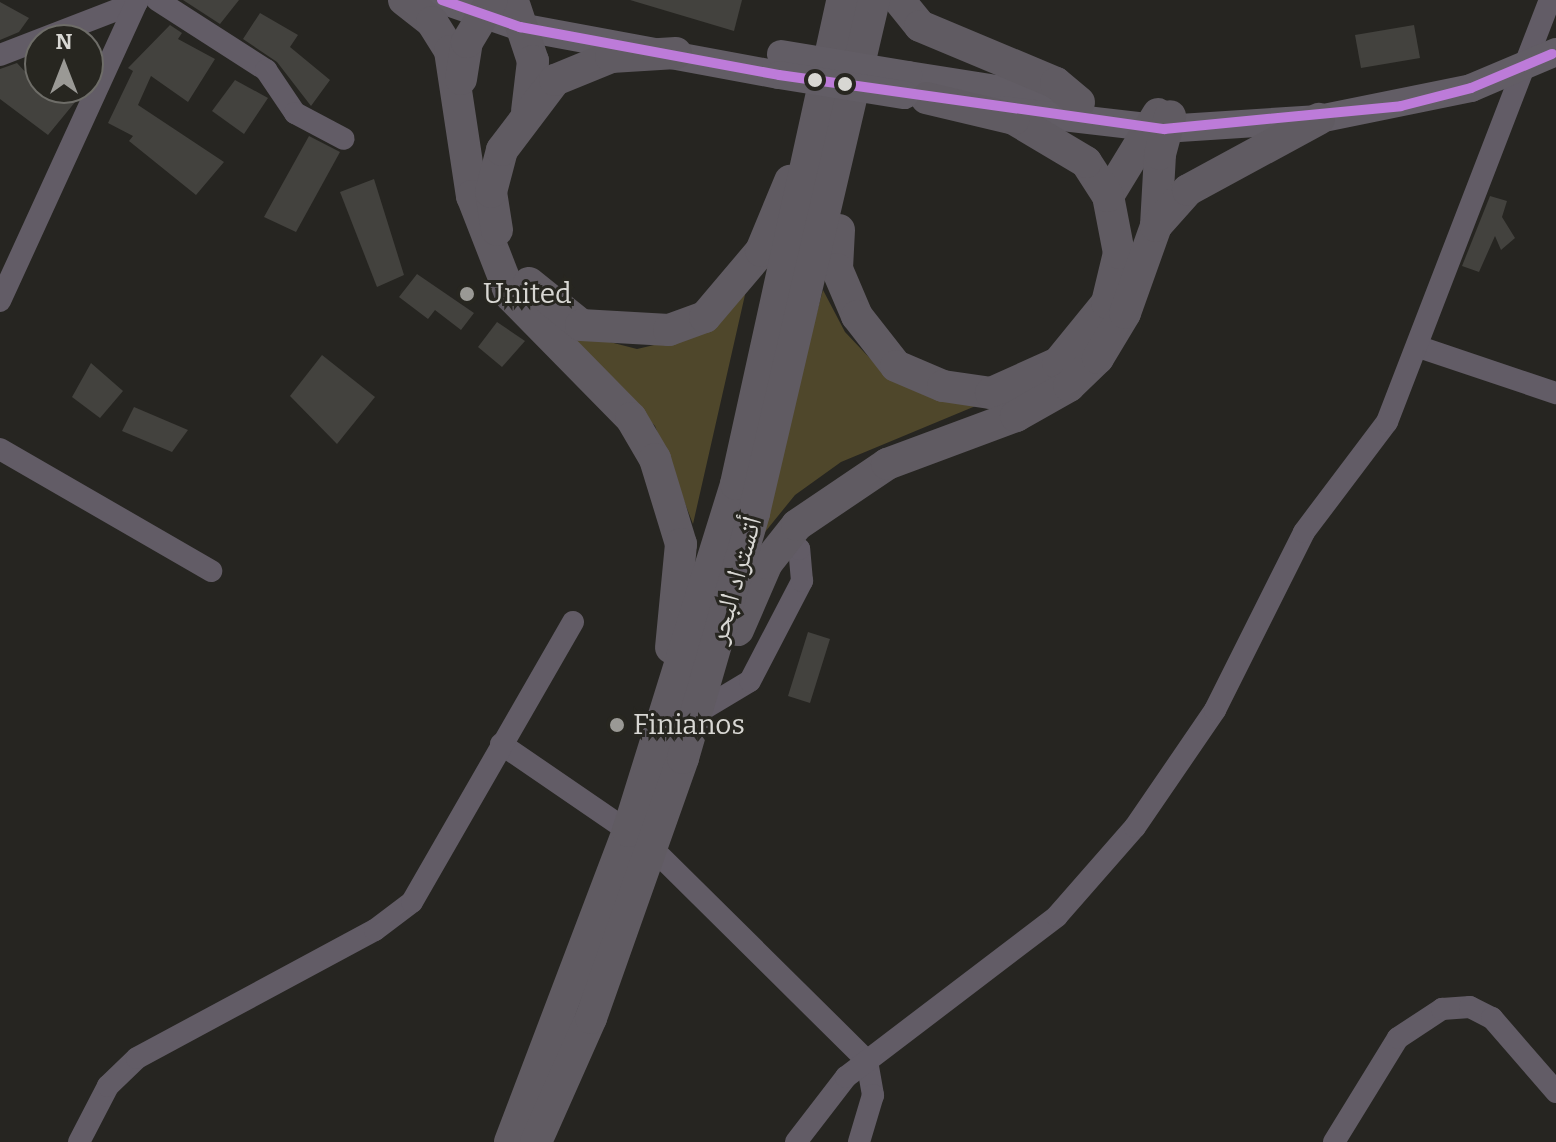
<!DOCTYPE html>
<html>
<head>
<meta charset="utf-8">
<style>
  body { margin:0 }
  #map { position:relative; width:1556px; height:1142px; overflow:hidden; background:#262521; font-family:Bitter,"Noto Naskh Arabic",serif }
  div>[style] { position:absolute }
  [style*='--x'] { left:calc(var(--x)*1px); top:calc(var(--y)*1px); width:calc(var(--w)*1px); rotate:calc(var(--a)*1deg) }
  .green>* { inset:0; background:#4f472b }
  .building>* { inset:0; background:#43423e }
  .minor>* { height:22px; margin:-11px; padding:0 11px; transform-origin:11px; border-radius:11px; background:#625c66 }
  .major>* { height:28px; margin:-14px; padding:0 14px; transform-origin:14px; border-radius:14px; background:#625d65 }
  .highway>* { height:32px; margin:-16px; padding:0 16px; transform-origin:16px; border-radius:16px; background:#605b62 }
  .major-bridge>* { height:28px; margin:-14px; padding:0 14px; transform-origin:14px; border-radius:14px; background:#625d65 }
  .bus-1>* { height:10px; margin:-5px; padding:0 5px; transform-origin:5px; border-radius:5px; background:#bd7bd9 }
  .dots>* { width:22px; height:22px; translate:-50% -50%; box-sizing:border-box; border:4px solid #272620; border-radius:50% }
  span { translate:-50% -50%; white-space:nowrap; text-align:center; line-height:1.15; -webkit-text-stroke:6px #272620; paint-order:stroke }
  .poi-label { font-size:28px; color:#d8d7d3 }
  .left { translate:0 -50%; text-align:left }
  .street-label { font-size:28px; color:#d8d7d3 }
  .north { position:absolute; left:24px; top:24px; width:80px; height:80px; box-sizing:border-box; background:#272620; border:2px solid #6e6d68; border-radius:50%; rotate:0deg; font-size:22px; font-weight:700; line-height:32px; text-align:center; color:#d8d7d3 }
  .north::after { content:''; display:block; margin:auto; width:28px; height:36px; background:#9a9995; clip-path:polygon(50% 0,100% 100%,50% 72%,0 100%) }
</style>
</head>
<body>
<div id="map">
  <div class="green">
    <i style="clip-path:polygon(747px 286px,693px 524px,655px 426px,563px 330px,637px 349px,684px 338px)"></i>
    <i style="clip-path:polygon(823px 290px,845px 332px,882px 371px,978px 405px,841px 462px,795px 495px,752px 548px)"></i>
  </div>
  <div class="building">
    <i style="clip-path:polygon(183px 0,239px 0,220px 24px)"></i>
    <i style="clip-path:polygon(630px 0,742px 0,734px 31px)"></i>
    <i style="clip-path:polygon(0 2px,29px 18px,19px 32px,0 40px)"></i>
    <i style="clip-path:polygon(260px 13px,298px 35px,290px 47px,330px 80px,311px 106px,277px 62px,243px 39px)"></i>
    <i style="clip-path:polygon(170px 25px,182px 33px,178px 39px,215px 59px,188px 102px,151px 76px,138px 105px,224px 162px,196px 195px,129px 141px,133px 136px,108px 123px,133px 71px,128px 68px)"></i>
    <i style="clip-path:polygon(1414px 25px,1420px 58px,1361px 68px,1355px 35px)"></i>
    <i style="clip-path:polygon(17px 63px,40px 88px,62px 88px,76px 101px,48px 135px,0 99px,0 69px)"></i>
    <i style="clip-path:polygon(235px 80px,268px 98px,244px 134px,212px 111px)"></i>
    <i style="clip-path:polygon(309px 136px,340px 152px,296px 232px,264px 217px)"></i>
    <i style="clip-path:polygon(374px 179px,404px 275px,377px 287px,340px 192px)"></i>
    <i style="clip-path:polygon(1490px 196px,1507px 201px,1502px 217px,1515px 238px,1501px 250px,1495px 236px,1479px 272px,1462px 266px)"></i>
    <i style="clip-path:polygon(417px 274px,474px 313px,461px 330px,435px 310px,428px 319px,399px 297px)"></i>
    <i style="clip-path:polygon(497px 322px,525px 341px,502px 367px,478px 347px)"></i>
    <i style="clip-path:polygon(322px 355px,375px 397px,337px 444px,290px 396px)"></i>
    <i style="clip-path:polygon(91px 363px,123px 391px,100px 418px,72px 397px)"></i>
    <i style="clip-path:polygon(134px 407px,188px 430px,172px 452px,122px 431px)"></i>
    <i style="clip-path:polygon(808px 632px,830px 639px,810px 703px,788px 696px)"></i>
  </div>
  <div class="minor">
    <i style="--x:157;--y:0;--w:130;--a:32.7"></i>
    <i style="--x:266;--y:70;--w:52;--a:56"></i>
    <i style="--x:295;--y:113;--w:55;--a:28"></i>
    <i style="--x:0;--y:55;--w:147;--a:-21.1"></i>
    <i style="--x:0;--y:301;--w:331;--a:-65.4"></i>
    <i style="--x:1419;--y:347;--w:145;--a:18.6"></i>
    <i style="--x:0;--y:449;--w:244;--a:30"></i>
    <i style="--x:705;--y:708;--w:52;--a:-31"></i>
    <i style="--x:750;--y:681;--w:113;--a:-62.5"></i>
    <i style="--x:802;--y:581;--w:32;--a:-95"></i>
    <i style="--x:799;--y:549;--w:16;--a:-142"></i>
    <i style="--x:501;--y:744;--w:154;--a:34.4"></i>
    <i style="--x:653;--y:849;--w:301;--a:44.7"></i>
    <i style="--x:867;--y:1061;--w:35;--a:80"></i>
    <i style="--x:873;--y:1095;--w:49;--a:106.6"></i>
    <i style="--x:79;--y:1142;--w:63;--a:-62.6"></i>
    <i style="--x:108;--y:1086;--w:40;--a:-44"></i>
    <i style="--x:137;--y:1058;--w:270;--a:-28.3"></i>
    <i style="--x:375;--y:930;--w:46;--a:-37.1"></i>
    <i style="--x:412;--y:902;--w:323;--a:-60.1"></i>
    <i style="--x:796;--y:1142;--w:82;--a:-52.4"></i>
    <i style="--x:846;--y:1077;--w:265;--a:-37.3"></i>
    <i style="--x:1057;--y:916;--w:118;--a:-48.8"></i>
    <i style="--x:1135;--y:827;--w:142;--a:-55.6"></i>
    <i style="--x:1215;--y:710;--w:199;--a:-63.4"></i>
    <i style="--x:1304;--y:532;--w:138;--a:-53"></i>
    <i style="--x:1387;--y:422;--w:452;--a:-68.9"></i>
    <i style="--x:1334;--y:1142;--w:122;--a:-58.4"></i>
    <i style="--x:1398;--y:1038;--w:53;--a:-33.4"></i>
    <i style="--x:1442;--y:1009;--w:28;--a:-4"></i>
    <i style="--x:1470;--y:1007;--w:25;--a:27"></i>
    <i style="--x:1492;--y:1018;--w:98;--a:49.1"></i>
  </div>
  <div class="major">
    <i style="--x:442;--y:0;--w:83;--a:19.1"></i>
    <i style="--x:520;--y:27;--w:263;--a:10.5"></i>
    <i style="--x:908;--y:75;--w:147;--a:9"></i>
    <i style="--x:1001;--y:110;--w:164;--a:6.6"></i>
    <i style="--x:1164;--y:129;--w:155;--a:-3.7"></i>
    <i style="--x:1319;--y:119;--w:155;--a:-11.5"></i>
    <i style="--x:1471;--y:88;--w:92;--a:-23"></i>
  </div>
  <div class="highway">
    <i style="--x:404;--y:0;--w:36;--a:38"></i>
    <i style="--x:432;--y:22;--w:34;--a:58"></i>
    <i style="--x:450;--y:51;--w:147;--a:81.4"></i>
    <i style="--x:472;--y:196;--w:107;--a:68.7"></i>
    <i style="--x:511;--y:296;--w:171;--a:45.5"></i>
    <i style="--x:631;--y:418;--w:48;--a:59.7"></i>
    <i style="--x:655;--y:459;--w:89;--a:73"></i>
    <i style="--x:681;--y:544;--w:104;--a:95.5"></i>
    <i style="--x:899;--y:0;--w:33;--a:51"></i>
    <i style="--x:920;--y:26;--w:147;--a:22.7"></i>
    <i style="--x:1056;--y:83;--w:30;--a:40"></i>
    <i style="--x:515;--y:7;--w:57;--a:71.6"></i>
    <i style="--x:533;--y:61;--w:50;--a:96.8"></i>
    <i style="--x:461;--y:79;--w:37;--a:-81"></i>
    <i style="--x:467;--y:42;--w:47;--a:-59"></i>
    <i style="--x:1108;--y:196;--w:96;--a:-58.6"></i>
    <i style="--x:1156;--y:226;--w:72;--a:-86.8"></i>
    <i style="--x:1160;--y:154;--w:39;--a:-75"></i>
    <i style="--x:497;--y:230;--w:38;--a:-99"></i>
    <i style="--x:491;--y:192;--w:43;--a:-75.3"></i>
    <i style="--x:502;--y:150;--w:88;--a:-52.9"></i>
    <i style="--x:555;--y:80;--w:61;--a:-22.3"></i>
    <i style="--x:611;--y:57;--w:65;--a:-3.5"></i>
    <i style="--x:839;--y:230;--w:39;--a:93"></i>
    <i style="--x:837;--y:269;--w:51;--a:66.9"></i>
    <i style="--x:857;--y:316;--w:63;--a:52"></i>
    <i style="--x:896;--y:366;--w:51;--a:23.1"></i>
    <i style="--x:943;--y:386;--w:49;--a:8.3"></i>
    <i style="--x:991;--y:393;--w:73;--a:-24.1"></i>
    <i style="--x:1058;--y:363;--w:77;--a:-50.8"></i>
    <i style="--x:1107;--y:303;--w:51;--a:-76.5"></i>
    <i style="--x:1119;--y:253;--w:58;--a:-100.9"></i>
    <i style="--x:1108;--y:196;--w:40;--a:-122.9"></i>
    <i style="--x:1086;--y:162;--w:84;--a:-149.2"></i>
    <i style="--x:1014;--y:119;--w:90;--a:-166.6"></i>
    <i style="--x:529;--y:283;--w:67;--a:38.9"></i>
    <i style="--x:581;--y:325;--w:88;--a:3.3"></i>
    <i style="--x:669;--y:330;--w:38;--a:-20"></i>
    <i style="--x:705;--y:317;--w:87;--a:-49.7"></i>
    <i style="--x:761;--y:251;--w:76;--a:-67.5"></i>
    <i style="--x:738;--y:630;--w:73;--a:-66.6"></i>
    <i style="--x:767;--y:563;--w:48;--a:-51.7"></i>
    <i style="--x:797;--y:525;--w:109;--a:-34.1"></i>
    <i style="--x:887;--y:464;--w:138;--a:-20.4"></i>
    <i style="--x:1016;--y:416;--w:61;--a:-29.5"></i>
    <i style="--x:1069;--y:386;--w:40;--a:-44"></i>
    <i style="--x:1098;--y:358;--w:52;--a:-59"></i>
    <i style="--x:1125;--y:313;--w:92;--a:-70.4"></i>
    <i style="--x:1156;--y:226;--w:48;--a:-48.4"></i>
    <i style="--x:1188;--y:190;--w:149;--a:-28.5"></i>
    <i style="--x:510;--y:1142;--w:333;--a:-69.2"></i>
    <i style="--x:628;--y:831;--w:363;--a:-72.7"></i>
    <i style="--x:736;--y:484;--w:495;--a:-77.6"></i>
    <i style="--x:536;--y:1142;--w:136;--a:-66.1"></i>
    <i style="--x:591;--y:1018;--w:276;--a:-70.5"></i>
    <i style="--x:683;--y:758;--w:255;--a:-73.8"></i>
    <i style="--x:754;--y:513;--w:527;--a:-76.83"></i>
  </div>
  <div class="major-bridge">
    <i style="--x:781;--y:54;--w:129;--a:9.4"></i>
    <i style="--x:779;--y:75;--w:127;--a:9.1"></i>
  </div>
  <div class="bus-1">
    <i style="--x:442;--y:0;--w:83;--a:19.1"></i>
    <i style="--x:520;--y:27;--w:263;--a:10.5"></i>
    <i style="--x:779;--y:75;--w:389;--a:8"></i>
    <i style="--x:1164;--y:129;--w:238;--a:-5.5"></i>
    <i style="--x:1401;--y:106;--w:72;--a:-14.4"></i>
    <i style="--x:1471;--y:88;--w:88;--a:-22.8"></i>
  </div>
  <div class="dots">
    <i style="left:815px;top:80px;background:#d8d7d3"></i>
    <i style="left:845px;top:84px;background:#d8d7d3"></i>
    <i style="left:467px;top:294px;background:#9a9995"></i>
    <i style="left:617px;top:725px;background:#9a9995"></i>
  </div>
  <div class="poi-label">
    <span class="left" style="left:483px;top:294px">United</span>
    <span class="left" style="left:633px;top:725px">Finianos</span>
  </div>
  <div class="street-label">
    <span style="left:735px;top:580px;rotate:-74deg">أتستراد البحر</span>
  </div>
  <div class="north">N</div>
</div>
</body>
</html>
